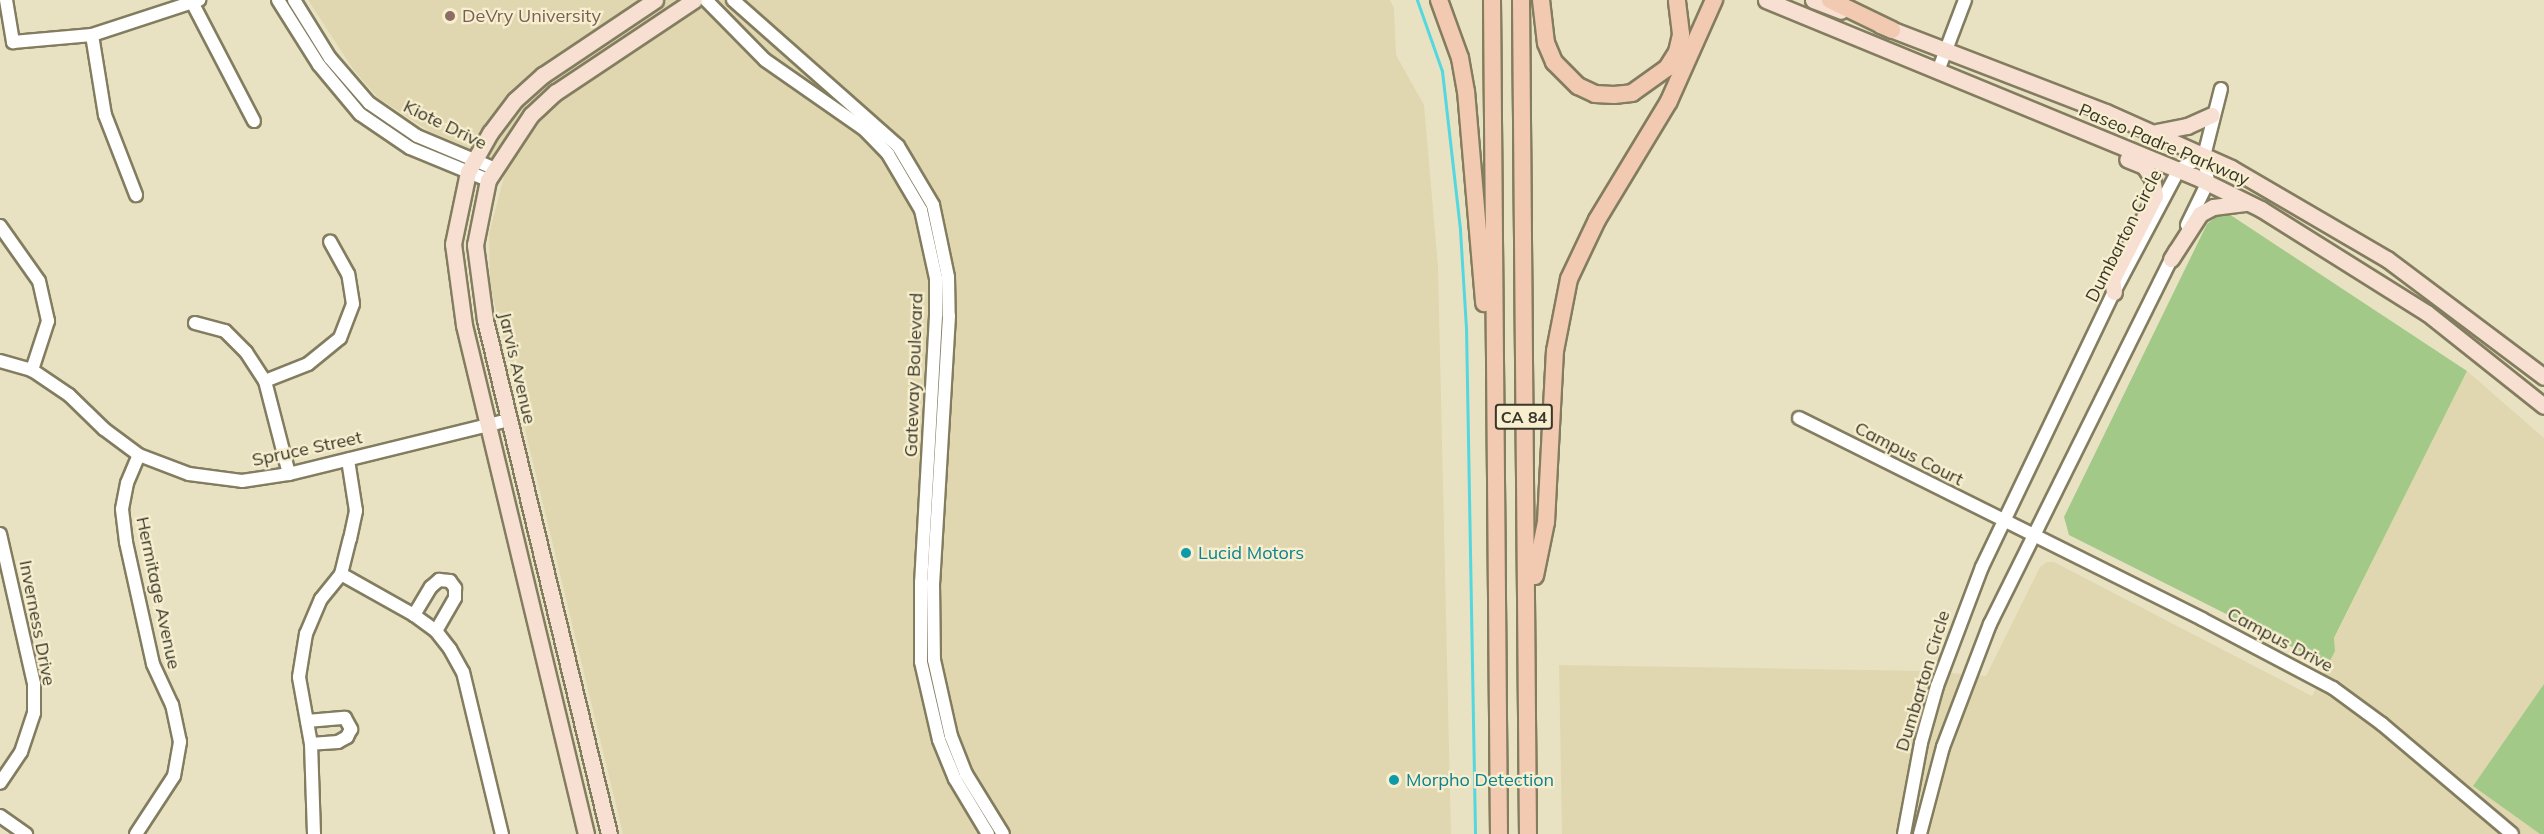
<!DOCTYPE html>
<html>
<head>
<meta charset="utf-8">
<style>
  body { margin:0 }
  #map { position:relative; width:2544px; height:834px; overflow:hidden; background:#e9e2c2; font-family:Mulish,sans-serif }
  div>[style] { position:absolute }
  [style*='--x'] { left:calc(var(--x)*1px); top:calc(var(--y)*1px); width:calc(var(--w)*1px); rotate:calc(var(--a)*1deg) }
  .built>* { inset:0; background:#e0d7b0 }
  .green>* { inset:0; background:#a2c987 }
  .stream>* { height:3px; margin:-1.5px; padding:0 1.5px; transform-origin:1.5px; border-radius:1.5px; background:#54d7df }
  .roads { filter:drop-shadow(2px 0 #837d60) drop-shadow(-2px 0 #837d60) drop-shadow(0 2px #837d60) drop-shadow(0 -2px #837d60) }
  .minor>* { height:12px; margin:-6px; padding:0 6px; transform-origin:6px; border-radius:6px; background:#fff }
  .major>* { height:15px; margin:-7.5px; padding:0 7.5px; transform-origin:7.5px; border-radius:7.5px; background:#f7dfd1 }
  .highway>* { height:16px; margin:-8px; padding:0 8px; transform-origin:8px; border-radius:8px; background:#f2cab2 }
  .dots>* { width:16px; height:16px; translate:-50% -50%; box-sizing:border-box; border:3px solid #f7efcf; border-radius:50% }
  span { translate:-50% -50%; white-space:nowrap; text-align:center; line-height:1.15; -webkit-text-stroke:4.5px #f7efcf; paint-order:stroke }
  .shield-label span { padding:2px 4px; background:#f7efcf; border:2px solid; border-radius:4px; -webkit-text-stroke-width:0 }
  .shield-label { font-size:16px; color:#39362a; font-weight:700 }
  .education-label { font-size:18px; color:#785e54 }
  .left { translate:0 -50%; text-align:left }
  .street-label { font-size:18px; color:#39362a }
  .culture-label { font-size:18px; color:#0d838f }
</style>
</head>
<body>
<div id="map">
  <div class="built">
    <i style="clip-path:polygon(308px 0,1390px 0,1394px 8px,1396px 55px,1424px 105px,1438px 266px,1451px 834px,623px 834px,490px 285px,489px 234px,507px 165px,429px 131px,378px 98px,353px 69px)"></i>
    <i style="clip-path:polygon(2467px 371px,2544px 438px,2544px 684px,2473px 786px,2540px 834px,1562px 834px,1559px 665px,1927px 671px,1986px 676px,2040px 567px,2047px 562px,2054px 562px,2312px 696px,2335px 651px,2334px 639px)"></i>
  </div>
  <div class="green">
    <i style="clip-path:polygon(2229px 214px,2467px 371px,2334px 638px,2335px 651px,2328px 665px,2069px 535px,2064px 517px,2207px 224px,2216px 217px)"></i>
    <i style="clip-path:polygon(2544px 684px,2544px 834px,2540px 834px,2473px 786px)"></i>
  </div>
  <div class="stream">
    <i style="--x:1417;--y:0;--w:75;--a:70.6"></i>
    <i style="--x:1442;--y:71;--w:160;--a:83.5"></i>
    <i style="--x:1460;--y:230;--w:97;--a:86.5"></i>
    <i style="--x:1466;--y:327;--w:507;--a:88.98"></i>
  </div>
  <div class="roads">
    <div class="minor">
      <i style="--x:6;--y:0;--w:43;--a:80.5"></i>
      <i style="--x:13;--y:42;--w:79;--a:-5.1"></i>
      <i style="--x:92;--y:35;--w:113;--a:-18.1"></i>
      <i style="--x:278;--y:0;--w:77;--a:57.8"></i>
      <i style="--x:319;--y:65;--w:64;--a:50.1"></i>
      <i style="--x:360;--y:114;--w:60;--a:34.2"></i>
      <i style="--x:410;--y:148;--w:84;--a:22.3"></i>
      <i style="--x:294;--y:0;--w:68;--a:58.2"></i>
      <i style="--x:330;--y:58;--w:60;--a:49.1"></i>
      <i style="--x:369;--y:103;--w:58;--a:34.5"></i>
      <i style="--x:417;--y:136;--w:82;--a:22.8"></i>
      <i style="--x:706;--y:0;--w:84;--a:45.5"></i>
      <i style="--x:765;--y:60;--w:121;--a:34.9"></i>
      <i style="--x:864;--y:129;--w:35;--a:46"></i>
      <i style="--x:888;--y:154;--w:65;--a:59.5"></i>
      <i style="--x:921;--y:210;--w:70;--a:77.6"></i>
      <i style="--x:936;--y:278;--w:38;--a:90"></i>
      <i style="--x:936;--y:316;--w:266;--a:93.2"></i>
      <i style="--x:921;--y:582;--w:80;--a:90"></i>
      <i style="--x:921;--y:662;--w:80;--a:77"></i>
      <i style="--x:939;--y:740;--w:42;--a:67.7"></i>
      <i style="--x:955;--y:779;--w:64;--a:59"></i>
      <i style="--x:733;--y:0;--w:220;--a:41.5"></i>
      <i style="--x:898;--y:146;--w:69;--a:59.3"></i>
      <i style="--x:933;--y:205;--w:74;--a:78.2"></i>
      <i style="--x:948;--y:277;--w:39;--a:89"></i>
      <i style="--x:949;--y:316;--w:267;--a:93.4"></i>
      <i style="--x:933;--y:583;--w:77;--a:89.3"></i>
      <i style="--x:934;--y:660;--w:78;--a:77.4"></i>
      <i style="--x:951;--y:736;--w:41;--a:68.5"></i>
      <i style="--x:966;--y:774;--w:70;--a:58.3"></i>
      <i style="--x:193;--y:4;--w:132;--a:62.5"></i>
      <i style="--x:92;--y:35;--w:81;--a:80.8"></i>
      <i style="--x:105;--y:115;--w:86;--a:68.8"></i>
      <i style="--x:1938;--y:71;--w:76;--a:-69.2"></i>
      <i style="--x:2187;--y:225;--w:48;--a:-64"></i>
      <i style="--x:2208;--y:182;--w:26;--a:-99"></i>
      <i style="--x:2204;--y:156;--w:69;--a:-75.8"></i>
      <i style="--x:0;--y:226;--w:67;--a:54.7"></i>
      <i style="--x:39;--y:281;--w:41;--a:77.3"></i>
      <i style="--x:48;--y:321;--w:52;--a:108.1"></i>
      <i style="--x:195;--y:323;--w:31;--a:15"></i>
      <i style="--x:225;--y:331;--w:30;--a:45"></i>
      <i style="--x:246;--y:352;--w:35;--a:57"></i>
      <i style="--x:265;--y:381;--w:96;--a:75.5"></i>
      <i style="--x:0;--y:361;--w:33;--a:16"></i>
      <i style="--x:32;--y:370;--w:45;--a:34"></i>
      <i style="--x:69;--y:395;--w:49;--a:44.2"></i>
      <i style="--x:104;--y:429;--w:44;--a:36.6"></i>
      <i style="--x:139;--y:455;--w:53;--a:20.8"></i>
      <i style="--x:189;--y:474;--w:53;--a:7.5"></i>
      <i style="--x:242;--y:481;--w:48;--a:-8.5"></i>
      <i style="--x:289;--y:474;--w:227;--a:-13.8"></i>
      <i style="--x:265;--y:381;--w:46;--a:-21.6"></i>
      <i style="--x:308;--y:364;--w:41;--a:-39.1"></i>
      <i style="--x:340;--y:338;--w:36;--a:-69"></i>
      <i style="--x:353;--y:304;--w:30;--a:-99"></i>
      <i style="--x:348;--y:274;--w:37;--a:-119"></i>
      <i style="--x:1799;--y:418;--w:450;--a:26.5"></i>
      <i style="--x:2202;--y:619;--w:148;--a:27.8"></i>
      <i style="--x:2333;--y:688;--w:61;--a:36.3"></i>
      <i style="--x:2382;--y:724;--w:170;--a:40.2"></i>
      <i style="--x:0;--y:534;--w:154;--a:77.2"></i>
      <i style="--x:34;--y:684;--w:29;--a:90"></i>
      <i style="--x:34;--y:713;--w:41;--a:108.4"></i>
      <i style="--x:21;--y:752;--w:37;--a:124"></i>
      <i style="--x:341;--y:574;--w:84;--a:29.3"></i>
      <i style="--x:414;--y:615;--w:27;--a:36"></i>
      <i style="--x:436;--y:631;--w:23;--a:52"></i>
      <i style="--x:450;--y:649;--w:26;--a:61"></i>
      <i style="--x:463;--y:672;--w:167;--a:76.5"></i>
      <i style="--x:414;--y:615;--w:33;--a:-59"></i>
      <i style="--x:431;--y:587;--w:11;--a:-41"></i>
      <i style="--x:439;--y:580;--w:11;--a:5"></i>
      <i style="--x:450;--y:581;--w:9;--a:54"></i>
      <i style="--x:455;--y:588;--w:10;--a:90"></i>
      <i style="--x:455;--y:598;--w:38;--a:120"></i>
      <i style="--x:307;--y:721;--w:38;--a:-5"></i>
      <i style="--x:345;--y:718;--w:13;--a:61"></i>
      <i style="--x:351;--y:729;--w:9;--a:117"></i>
      <i style="--x:347;--y:737;--w:10;--a:151"></i>
      <i style="--x:338;--y:742;--w:27;--a:176"></i>
      <i style="--x:0;--y:816;--w:32;--a:35"></i>
      <i style="--x:136;--y:834;--w:69;--a:-56.8"></i>
      <i style="--x:174;--y:776;--w:35;--a:-80"></i>
      <i style="--x:180;--y:742;--w:38;--a:-102"></i>
      <i style="--x:172;--y:705;--w:45;--a:-114.9"></i>
      <i style="--x:153;--y:664;--w:125;--a:-102.5"></i>
      <i style="--x:126;--y:542;--w:33;--a:-97"></i>
      <i style="--x:122;--y:509;--w:26;--a:-79"></i>
      <i style="--x:127;--y:483;--w:30;--a:-67"></i>
      <i style="--x:314;--y:834;--w:90;--a:-91.9"></i>
      <i style="--x:311;--y:744;--w:68;--a:-100.2"></i>
      <i style="--x:299;--y:677;--w:44;--a:-80.8"></i>
      <i style="--x:306;--y:634;--w:38;--a:-67"></i>
      <i style="--x:321;--y:599;--w:32;--a:-51"></i>
      <i style="--x:341;--y:574;--w:36;--a:-76"></i>
      <i style="--x:350;--y:539;--w:29;--a:-78"></i>
      <i style="--x:356;--y:511;--w:52;--a:-98.9"></i>
      <i style="--x:1904;--y:834;--w:93;--a:-79.4"></i>
      <i style="--x:1921;--y:743;--w:59;--a:-74.3"></i>
      <i style="--x:1937;--y:686;--w:127;--a:-69.3"></i>
      <i style="--x:1982;--y:567;--w:305;--a:-64.4"></i>
      <i style="--x:2114;--y:292;--w:139;--a:-62.1"></i>
      <i style="--x:2179;--y:169;--w:28;--a:-27"></i>
      <i style="--x:1920;--y:834;--w:90;--a:-75.2"></i>
      <i style="--x:1943;--y:747;--w:132;--a:-69.1"></i>
      <i style="--x:1990;--y:624;--w:416;--a:-63.6"></i>
    </div>
    <div class="major">
      <i style="--x:1766;--y:0;--w:463;--a:22.4"></i>
      <i style="--x:2194;--y:176;--w:75;--a:26.2"></i>
      <i style="--x:2261;--y:209;--w:196;--a:32.1"></i>
      <i style="--x:2427;--y:313;--w:149;--a:38.5"></i>
      <i style="--x:1813;--y:0;--w:30;--a:21"></i>
      <i style="--x:1880;--y:25;--w:242;--a:21.1"></i>
      <i style="--x:2106;--y:112;--w:137;--a:24.1"></i>
      <i style="--x:2231;--y:168;--w:181;--a:30.3"></i>
      <i style="--x:2387;--y:259;--w:196;--a:36.9"></i>
      <i style="--x:2156;--y:132;--w:32;--a:-11"></i>
      <i style="--x:2187;--y:126;--w:27;--a:-24"></i>
      <i style="--x:2171;--y:259;--w:54;--a:-57.2"></i>
      <i style="--x:2200;--y:214;--w:15;--a:-28"></i>
      <i style="--x:2213;--y:207;--w:34;--a:-7"></i>
      <i style="--x:2114;--y:292;--w:12;--a:-99"></i>
      <i style="--x:2112;--y:280;--w:94;--a:-62.9"></i>
      <i style="--x:2155;--y:196;--w:18;--a:-99"></i>
      <i style="--x:2152;--y:178;--w:14;--a:-124"></i>
      <i style="--x:2144;--y:166;--w:18;--a:-158"></i>
      <i style="--x:586;--y:834;--w:523;--a:-103.48"></i>
      <i style="--x:464;--y:325;--w:82;--a:-97.7"></i>
      <i style="--x:453;--y:244;--w:74;--a:-78.2"></i>
      <i style="--x:468;--y:172;--w:45;--a:-60.6"></i>
      <i style="--x:490;--y:133;--w:41;--a:-52.9"></i>
      <i style="--x:515;--y:100;--w:38;--a:-42"></i>
      <i style="--x:543;--y:75;--w:135;--a:-33.8"></i>
      <i style="--x:609;--y:834;--w:529;--a:-103.56"></i>
      <i style="--x:485;--y:320;--w:76;--a:-97.6"></i>
      <i style="--x:475;--y:245;--w:66;--a:-78.7"></i>
      <i style="--x:488;--y:180;--w:78;--a:-56.5"></i>
      <i style="--x:531;--y:115;--w:34;--a:-43"></i>
      <i style="--x:556;--y:92;--w:166;--a:-33.7"></i>
    </div>
    <div class="highway">
      <i style="--x:1439;--y:0;--w:62;--a:70.1"></i>
      <i style="--x:1460;--y:58;--w:34;--a:80"></i>
      <i style="--x:1466;--y:91;--w:213;--a:85.1"></i>
      <i style="--x:1492;--y:0;--w:834;--a:89.52"></i>
      <i style="--x:1521;--y:0;--w:834;--a:89.52"></i>
      <i style="--x:1541;--y:0;--w:43;--a:83.4"></i>
      <i style="--x:1546;--y:43;--w:21;--a:67"></i>
      <i style="--x:1554;--y:62;--w:34;--a:45"></i>
      <i style="--x:1578;--y:86;--w:19;--a:25"></i>
      <i style="--x:1595;--y:94;--w:19;--a:3"></i>
      <i style="--x:1614;--y:95;--w:18;--a:-6"></i>
      <i style="--x:1632;--y:93;--w:43;--a:-35.5"></i>
      <i style="--x:1667;--y:68;--w:19;--a:-58"></i>
      <i style="--x:1677;--y:52;--w:18;--a:-77"></i>
      <i style="--x:1681;--y:34;--w:34;--a:-97"></i>
      <i style="--x:1830;--y:0;--w:69;--a:25.8"></i>
      <i style="--x:1535;--y:576;--w:55;--a:-78.5"></i>
      <i style="--x:1546;--y:522;--w:171;--a:-87"></i>
      <i style="--x:1555;--y:351;--w:73;--a:-79"></i>
      <i style="--x:1569;--y:279;--w:65;--a:-64.6"></i>
      <i style="--x:1597;--y:220;--w:139;--a:-58.8"></i>
      <i style="--x:1669;--y:101;--w:111;--a:-66"></i>
    </div>
  </div>
  <div class="dots">
    <i style="left:450px;top:16px;background:#8d6e63"></i>
    <i style="left:1186px;top:553px;background:#0f9aa8"></i>
    <i style="left:1394px;top:780px;background:#0f9aa8"></i>
  </div>
  <div class="shield-label">
    <span style="left:1524px;top:417px">CA 84</span>
  </div>
  <div class="education-label">
    <span class="left" style="left:462px;top:16px">DeVry University</span>
  </div>
  <div class="street-label">
    <span style="left:445px;top:125px;rotate:26deg">Kiote Drive</span>
    <span style="left:2164px;top:145px;rotate:23deg">Paseo Padre Parkway</span>
    <span style="left:2124px;top:236px;rotate:-63deg">Dumbarton Circle</span>
    <span style="left:517px;top:368px;rotate:77deg">Jarvis Avenue</span>
    <span style="left:914px;top:375px;rotate:-88deg">Gateway Boulevard</span>
    <span style="left:307px;top:449px;rotate:-12deg">Spruce Street</span>
    <span style="left:1909px;top:454px;rotate:27deg">Campus Court</span>
    <span style="left:158px;top:593px;rotate:78deg">Hermitage Avenue</span>
    <span style="left:37px;top:623px;rotate:79deg">Inverness Drive</span>
    <span style="left:2280px;top:640px;rotate:28deg">Campus Drive</span>
    <span style="left:1923px;top:681px;rotate:-73deg">Dumbarton Circle</span>
  </div>
  <div class="culture-label">
    <span class="left" style="left:1198px;top:553px">Lucid Motors</span>
    <span class="left" style="left:1406px;top:780px">Morpho Detection</span>
  </div>
</div>
</body>
</html>
